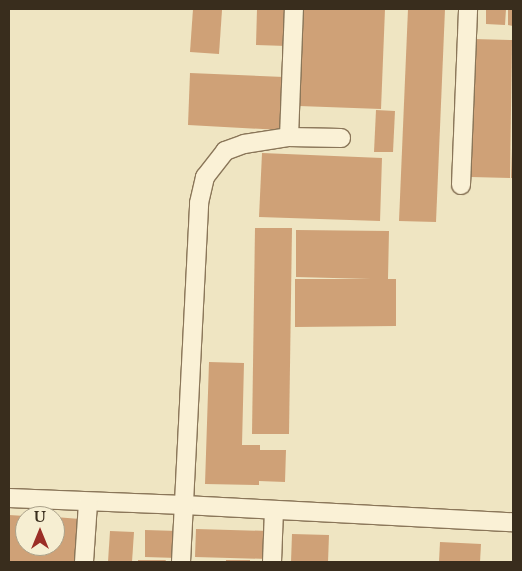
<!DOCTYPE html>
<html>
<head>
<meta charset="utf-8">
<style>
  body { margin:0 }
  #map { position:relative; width:522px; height:571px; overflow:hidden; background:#efe5c2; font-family:"Libre Baskerville",serif }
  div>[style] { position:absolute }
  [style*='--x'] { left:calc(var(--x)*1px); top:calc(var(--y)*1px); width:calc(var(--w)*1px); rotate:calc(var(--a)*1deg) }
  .building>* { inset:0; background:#cfa177 }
  .roads { filter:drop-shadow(1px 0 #8a7659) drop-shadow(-1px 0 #8a7659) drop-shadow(0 1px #8a7659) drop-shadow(0 -1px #8a7659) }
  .minor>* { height:18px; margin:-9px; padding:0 9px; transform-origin:9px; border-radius:9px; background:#faf1d6 }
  span { translate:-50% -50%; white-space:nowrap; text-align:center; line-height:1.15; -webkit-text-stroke:4.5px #f6eed2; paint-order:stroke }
  .frame { position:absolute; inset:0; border:10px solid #392d1d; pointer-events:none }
  .north { position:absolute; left:15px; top:506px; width:50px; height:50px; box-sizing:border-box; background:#f6eed2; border:1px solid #aaa18a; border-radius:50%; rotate:0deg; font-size:14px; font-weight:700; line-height:20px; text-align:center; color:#392d1d }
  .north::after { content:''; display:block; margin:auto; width:18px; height:22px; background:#9b2e27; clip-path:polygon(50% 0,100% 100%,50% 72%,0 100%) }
</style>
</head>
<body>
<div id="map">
  <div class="building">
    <i style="clip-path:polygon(193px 9px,222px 10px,219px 54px,190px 52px)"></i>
    <i style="clip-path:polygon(257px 9px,288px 10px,287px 46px,256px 45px)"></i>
    <i style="clip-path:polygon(304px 9px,385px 9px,381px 109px,299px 106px)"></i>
    <i style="clip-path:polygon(408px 9px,445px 9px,436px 222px,399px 221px)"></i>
    <i style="clip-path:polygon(486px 9px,506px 9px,505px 25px,486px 24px)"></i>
    <i style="clip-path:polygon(508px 9px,513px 9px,513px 26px,508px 25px)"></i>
    <i style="clip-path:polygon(473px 39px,512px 40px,510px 178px,471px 177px)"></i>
    <i style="clip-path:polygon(190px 73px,284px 77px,281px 130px,188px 125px)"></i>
    <i style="clip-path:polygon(376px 110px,395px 111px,393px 152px,374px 152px)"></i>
    <i style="clip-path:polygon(512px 149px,513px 149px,513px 178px,511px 178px)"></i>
    <i style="clip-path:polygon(262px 153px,382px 158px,380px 221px,259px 217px)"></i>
    <i style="clip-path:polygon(255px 228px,292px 228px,289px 434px,252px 434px)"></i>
    <i style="clip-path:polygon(296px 230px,389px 231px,388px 279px,396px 279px,396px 326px,295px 327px,295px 279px,371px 279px,296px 277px)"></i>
    <i style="clip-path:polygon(209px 362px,244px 363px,242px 445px,260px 445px,260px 450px,286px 450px,285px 482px,259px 481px,259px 485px,205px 484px)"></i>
    <i style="clip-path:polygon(9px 515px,25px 516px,25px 546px,55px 546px,55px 517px,80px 519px,77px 562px,9px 562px)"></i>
    <i style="clip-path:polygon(196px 529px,269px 531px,268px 559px,195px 557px)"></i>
    <i style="clip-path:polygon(145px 530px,178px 531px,177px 558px,145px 557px)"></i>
    <i style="clip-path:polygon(110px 531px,134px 532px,132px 562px,108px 562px)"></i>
    <i style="clip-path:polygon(292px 534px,329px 535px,328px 562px,291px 562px)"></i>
    <i style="clip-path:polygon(440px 542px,481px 544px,480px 562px,439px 562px)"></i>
    <i style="clip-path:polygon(138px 560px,166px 560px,165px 562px,138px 562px)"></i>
    <i style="clip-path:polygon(226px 560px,250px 560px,250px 562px,226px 562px)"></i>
  </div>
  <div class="roads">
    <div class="minor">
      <i style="--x:289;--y:137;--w:128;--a:-87.8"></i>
      <i style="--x:461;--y:185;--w:176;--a:-87.7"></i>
      <i style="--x:9;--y:498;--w:175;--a:2.3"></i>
      <i style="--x:184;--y:505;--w:329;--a:3"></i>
      <i style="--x:84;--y:562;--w:59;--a:-86.1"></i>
      <i style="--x:181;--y:562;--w:359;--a:-87.1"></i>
      <i style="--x:199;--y:203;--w:27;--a:-77"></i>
      <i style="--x:205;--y:177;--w:33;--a:-52"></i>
      <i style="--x:225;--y:151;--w:20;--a:-20"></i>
      <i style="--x:244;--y:144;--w:46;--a:-8.8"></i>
      <i style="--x:289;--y:137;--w:52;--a:1.1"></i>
      <i style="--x:272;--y:562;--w:52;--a:-87.8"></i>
    </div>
  </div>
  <div class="frame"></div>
  <div class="north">U</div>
</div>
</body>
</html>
